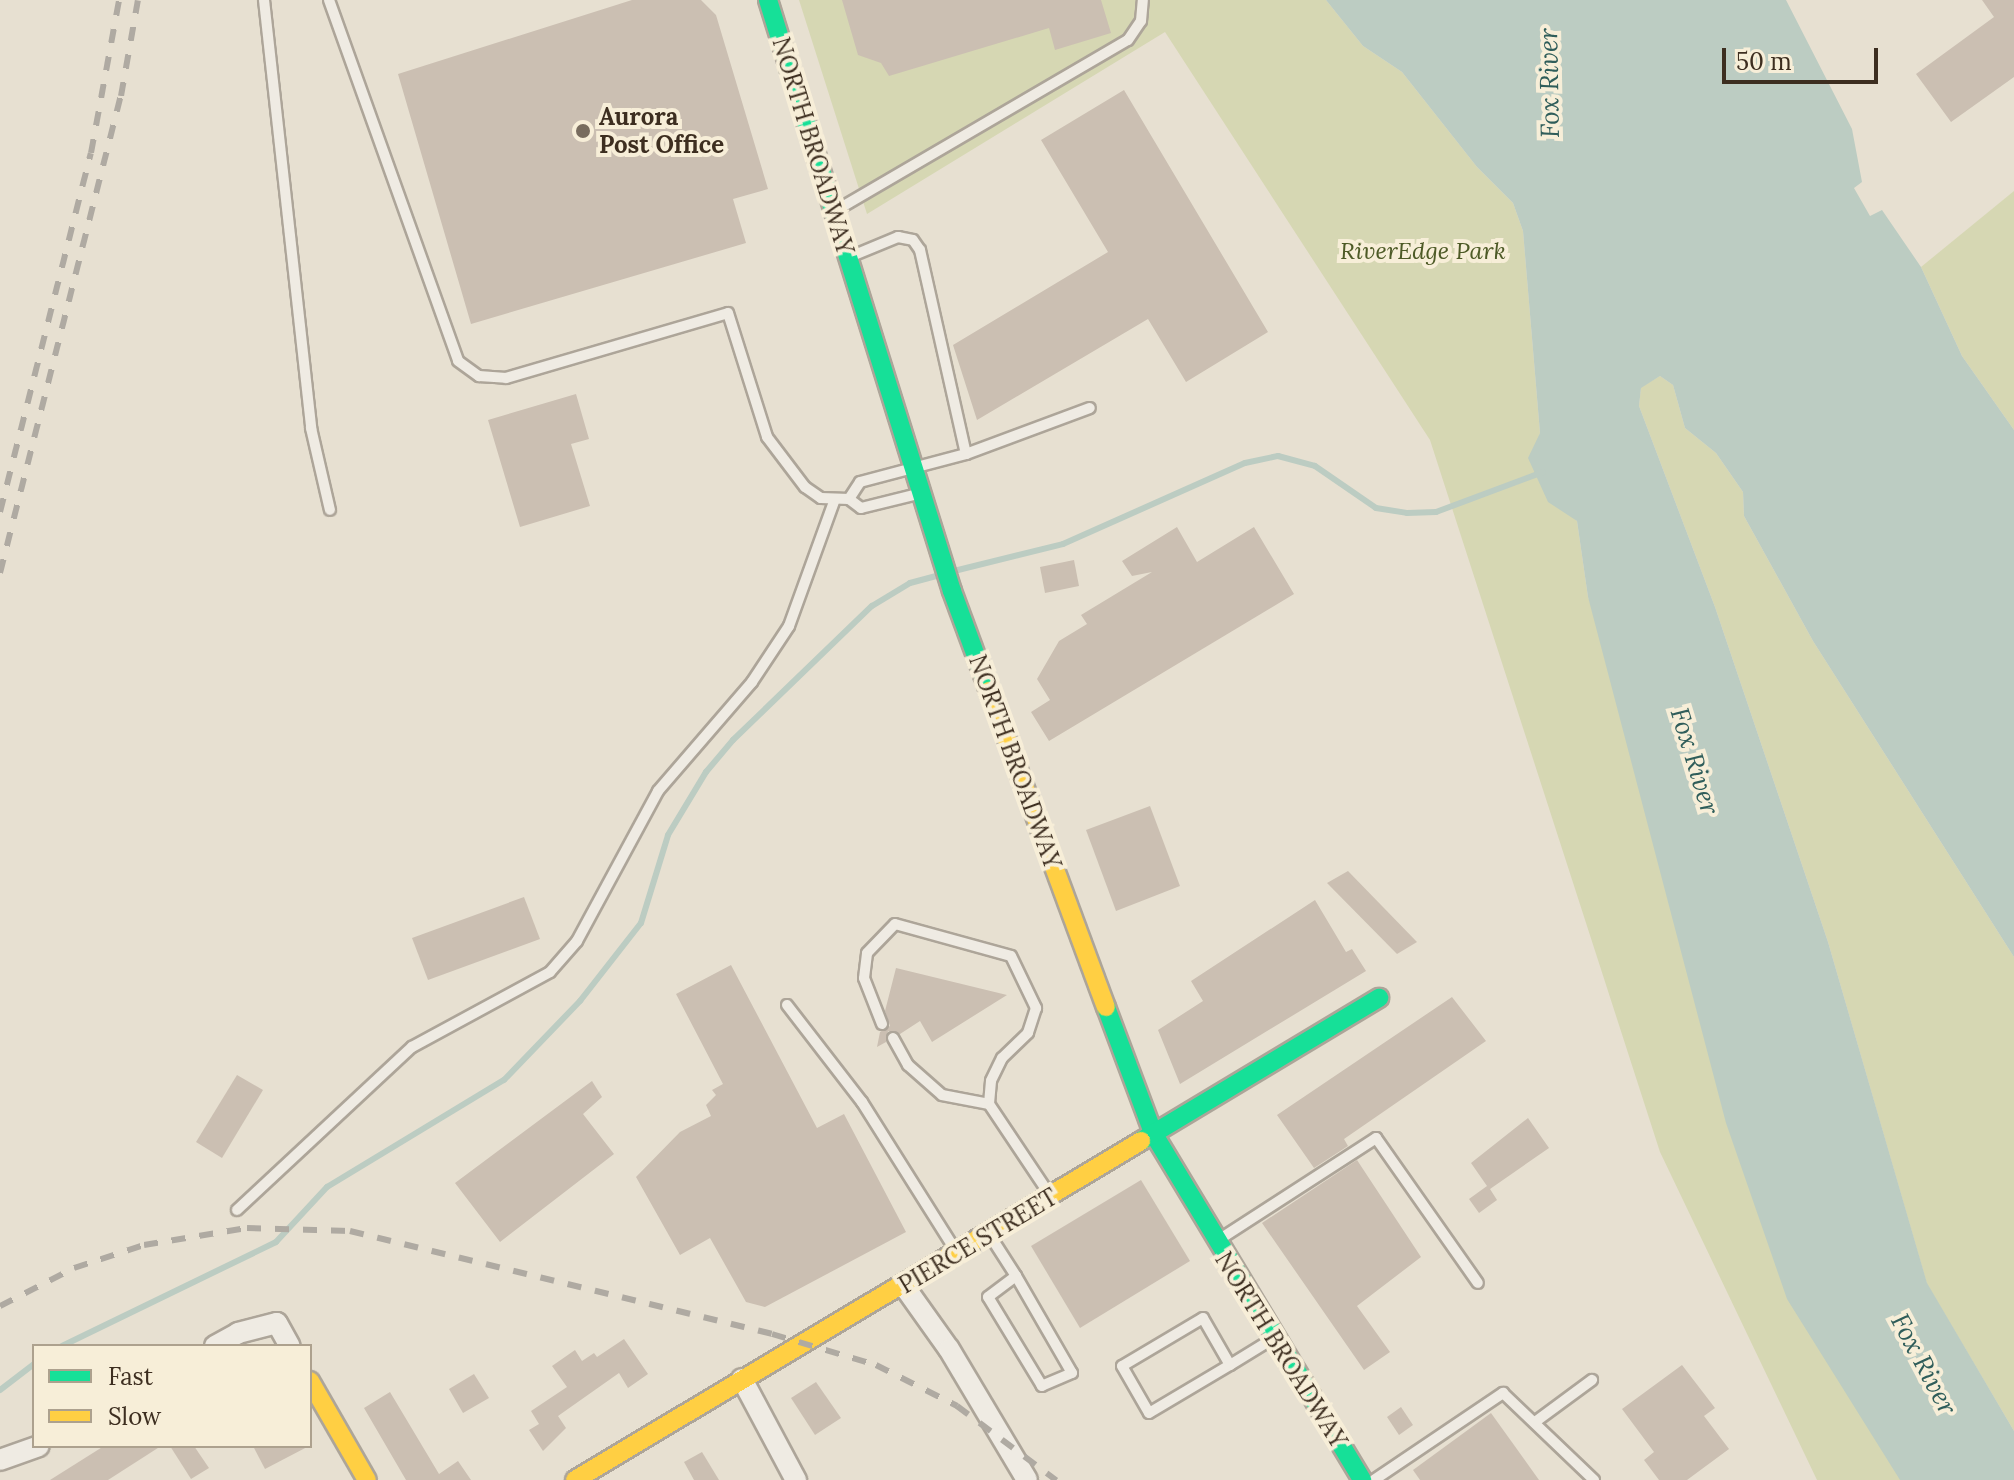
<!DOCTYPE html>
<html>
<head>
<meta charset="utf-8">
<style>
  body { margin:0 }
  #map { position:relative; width:2014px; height:1480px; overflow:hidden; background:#e7e0d1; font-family:Lora,serif }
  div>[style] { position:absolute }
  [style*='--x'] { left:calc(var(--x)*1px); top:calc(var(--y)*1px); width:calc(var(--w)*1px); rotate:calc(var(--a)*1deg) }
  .green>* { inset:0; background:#d6d7b3 }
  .water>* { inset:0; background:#bcccc2 }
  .stream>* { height:6px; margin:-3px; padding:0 3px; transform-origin:3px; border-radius:3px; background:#bcccc2 }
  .building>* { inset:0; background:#cbbfb2 }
  .roads { filter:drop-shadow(2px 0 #ada599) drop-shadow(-2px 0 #ada599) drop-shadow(0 2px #ada599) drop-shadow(0 -2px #ada599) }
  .lane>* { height:10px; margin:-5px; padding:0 5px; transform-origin:5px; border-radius:5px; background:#efebe3 }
  .street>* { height:20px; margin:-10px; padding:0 10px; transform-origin:10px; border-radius:10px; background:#efebe3 }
  .fast>* { height:18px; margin:-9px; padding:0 9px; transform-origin:9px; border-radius:9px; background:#16e098 }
  .slow>* { height:18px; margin:-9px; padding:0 9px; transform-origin:9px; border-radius:9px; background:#ffcf43 }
  .rail>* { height:6px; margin-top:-3px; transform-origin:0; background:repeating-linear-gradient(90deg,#afaaa2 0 14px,transparent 0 28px) }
  .dots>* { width:22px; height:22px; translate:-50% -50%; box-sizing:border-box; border:4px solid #f7eed8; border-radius:50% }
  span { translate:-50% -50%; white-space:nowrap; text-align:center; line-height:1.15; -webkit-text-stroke:8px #f7eed8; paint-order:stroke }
  .poi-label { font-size:24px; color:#3d2e20; font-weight:700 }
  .left { translate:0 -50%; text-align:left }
  .street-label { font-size:24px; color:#3d2e20 }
  .park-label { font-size:24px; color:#4d5a26; font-style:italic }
  .water-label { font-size:26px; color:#2f5d5a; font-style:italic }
  .legend { position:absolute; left:32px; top:1344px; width:280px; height:104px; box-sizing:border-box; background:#f7eed8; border:2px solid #ada18e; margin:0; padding:10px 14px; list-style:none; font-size:24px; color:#3d2e20 }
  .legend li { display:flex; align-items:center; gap:16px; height:40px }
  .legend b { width:40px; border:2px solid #ada18e }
  .scale { position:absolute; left:1722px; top:48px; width:156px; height:36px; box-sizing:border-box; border:4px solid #3d2e20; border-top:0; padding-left:10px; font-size:24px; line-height:28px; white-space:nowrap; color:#3d2e20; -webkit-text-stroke:6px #f7eed8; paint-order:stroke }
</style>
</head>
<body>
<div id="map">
  <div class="green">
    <i style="clip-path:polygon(799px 0,1326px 0,1363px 46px,1402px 72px,1477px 167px,1513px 203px,1523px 231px,1540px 433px,1537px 448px,1559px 506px,1577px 521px,1588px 597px,1911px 1480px,1817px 1480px,1660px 1152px,1430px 440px,1165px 32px,867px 214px)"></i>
    <i style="clip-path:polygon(2014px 191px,2014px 430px,1962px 356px,1921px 267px)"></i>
    <i style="clip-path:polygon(1660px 376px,1673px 385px,1685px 428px,1716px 453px,1743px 492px,1744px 516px,1813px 641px,2014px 957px,2014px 1431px,1927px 1284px,1828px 942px,1715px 607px,1639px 406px,1641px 387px)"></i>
  </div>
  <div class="water">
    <i style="clip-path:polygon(1326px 0,1786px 0,1852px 129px,1862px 182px,1854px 188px,1870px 216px,1882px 210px,1921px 267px,1962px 356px,2014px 430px,2014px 957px,1813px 641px,1744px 516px,1743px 492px,1716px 453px,1685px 428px,1673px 385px,1660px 376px,1641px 388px,1639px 406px,1715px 607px,1828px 942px,1927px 1283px,2014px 1431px,2014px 1480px,1900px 1480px,1787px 1299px,1726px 1123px,1588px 597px,1577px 521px,1548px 502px,1528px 458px,1540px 433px,1523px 231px,1513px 203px,1477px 167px,1402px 72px,1363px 46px)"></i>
  </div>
  <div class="stream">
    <i style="--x:954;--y:571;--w:112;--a:-13.9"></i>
    <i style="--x:1063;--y:544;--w:199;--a:-24"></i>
    <i style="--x:1245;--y:463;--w:34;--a:-12"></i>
    <i style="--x:1278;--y:456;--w:38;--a:15"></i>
    <i style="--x:1315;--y:466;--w:74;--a:34.5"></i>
    <i style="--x:1376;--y:508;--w:31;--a:9"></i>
    <i style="--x:1407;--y:513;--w:29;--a:-2"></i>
    <i style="--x:1436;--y:512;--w:114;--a:-20.5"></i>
    <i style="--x:62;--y:1346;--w:238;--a:-25.9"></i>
    <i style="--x:276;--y:1242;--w:75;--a:-47.2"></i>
    <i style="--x:327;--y:1187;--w:207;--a:-31.2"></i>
    <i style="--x:504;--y:1080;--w:110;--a:-46.1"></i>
    <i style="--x:580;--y:1001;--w:99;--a:-52"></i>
    <i style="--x:641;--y:923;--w:92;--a:-72.9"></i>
    <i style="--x:668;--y:835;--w:74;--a:-58.9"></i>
    <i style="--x:706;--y:772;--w:42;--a:-49.8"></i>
    <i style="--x:733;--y:740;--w:193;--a:-44"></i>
    <i style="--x:872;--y:606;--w:44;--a:-31.2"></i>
    <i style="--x:910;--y:583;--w:30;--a:-15"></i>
    <i style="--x:0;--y:1390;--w:43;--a:-37.4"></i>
  </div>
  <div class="building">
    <i style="clip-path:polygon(632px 0,701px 0,716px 15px,768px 189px,733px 199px,746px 243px,471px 324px,398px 74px)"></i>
    <i style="clip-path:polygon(842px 0,1101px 0,1111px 33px,1055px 50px,1049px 28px,889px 76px,881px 63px,858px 55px)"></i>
    <i style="clip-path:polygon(1982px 0,2014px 0,2014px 77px,1951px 122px,1916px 74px,1994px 17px)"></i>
    <i style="clip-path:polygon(1124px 90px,1268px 332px,1186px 382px,1148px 319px,977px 420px,953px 345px,1108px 252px,1041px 140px)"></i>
    <i style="clip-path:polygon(576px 394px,589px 439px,571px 444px,590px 506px,520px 527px,488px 420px)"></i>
    <i style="clip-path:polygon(1177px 527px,1197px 562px,1254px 527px,1294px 594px,1049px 741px,1031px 712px,1050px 700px,1037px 679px,1059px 641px,1087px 624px,1081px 615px,1152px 572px,1132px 576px,1122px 561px)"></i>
    <i style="clip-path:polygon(1074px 560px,1079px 586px,1045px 593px,1040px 567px)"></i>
    <i style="clip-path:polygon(1150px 806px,1180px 886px,1116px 911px,1086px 830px)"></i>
    <i style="clip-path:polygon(1348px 871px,1417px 942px,1397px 954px,1327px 883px)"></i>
    <i style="clip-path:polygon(524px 897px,540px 939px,428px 980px,412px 938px)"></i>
    <i style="clip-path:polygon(1315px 900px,1346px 952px,1352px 949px,1366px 971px,1180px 1084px,1158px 1030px,1203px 1001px,1191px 981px)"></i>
    <i style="clip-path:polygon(731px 965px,817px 1128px,844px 1114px,906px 1232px,765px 1307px,746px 1302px,710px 1238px,680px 1255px,636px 1177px,680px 1132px,711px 1116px,706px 1105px,716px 1095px,712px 1090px,723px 1084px,676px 994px)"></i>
    <i style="clip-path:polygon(896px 968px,1007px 995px,932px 1042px,920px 1021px,900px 1034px,888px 1031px,886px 1042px,877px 1047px,880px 1032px,890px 1026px,885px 1011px)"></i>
    <i style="clip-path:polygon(1452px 997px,1486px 1041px,1344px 1139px,1348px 1146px,1314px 1168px,1277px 1115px)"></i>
    <i style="clip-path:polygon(237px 1075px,263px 1090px,222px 1158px,196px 1142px)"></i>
    <i style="clip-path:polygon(592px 1081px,602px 1097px,583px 1114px,614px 1154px,500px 1242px,455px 1183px)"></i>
    <i style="clip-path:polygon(1528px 1118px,1549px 1148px,1490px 1189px,1497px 1200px,1479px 1213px,1469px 1199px,1487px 1186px,1471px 1163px)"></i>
    <i style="clip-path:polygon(1357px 1160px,1421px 1257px,1357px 1306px,1390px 1352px,1364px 1370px,1262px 1223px)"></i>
    <i style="clip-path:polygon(1141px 1180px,1190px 1261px,1080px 1328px,1031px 1246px)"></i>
    <i style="clip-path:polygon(624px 1339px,648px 1374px,628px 1388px,619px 1373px,558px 1416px,566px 1428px,543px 1451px,529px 1430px,539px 1424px,531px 1411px,567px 1387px,552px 1366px,575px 1350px,582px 1361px,594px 1353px,597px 1357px)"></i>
    <i style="clip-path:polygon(1682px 1365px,1715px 1408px,1704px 1416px,1729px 1449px,1687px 1480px,1659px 1480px,1644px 1460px,1654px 1452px,1622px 1409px)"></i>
    <i style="clip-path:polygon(474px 1374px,489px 1398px,463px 1413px,449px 1389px)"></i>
    <i style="clip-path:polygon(816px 1382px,841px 1418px,815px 1435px,791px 1398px)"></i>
    <i style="clip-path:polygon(390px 1392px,439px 1474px,458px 1461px,471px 1480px,406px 1480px,364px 1408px)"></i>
    <i style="clip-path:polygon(1401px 1407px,1413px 1425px,1399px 1435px,1387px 1417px)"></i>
    <i style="clip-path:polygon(1491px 1413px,1539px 1480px,1420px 1480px,1413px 1470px)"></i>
    <i style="clip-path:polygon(104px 1446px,161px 1446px,108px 1480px,50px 1480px)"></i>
    <i style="clip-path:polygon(170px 1446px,194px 1446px,209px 1468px,191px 1479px)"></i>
    <i style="clip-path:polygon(253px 1446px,309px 1446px,265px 1469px)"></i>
    <i style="clip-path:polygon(702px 1452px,719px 1480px,694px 1480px,684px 1462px)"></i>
  </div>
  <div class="roads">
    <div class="lane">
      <i style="--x:264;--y:0;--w:431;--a:83.7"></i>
      <i style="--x:311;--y:428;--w:84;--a:77"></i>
      <i style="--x:329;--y:0;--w:383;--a:70.3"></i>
      <i style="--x:458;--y:361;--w:26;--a:36"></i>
      <i style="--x:479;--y:376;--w:27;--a:4"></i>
      <i style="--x:506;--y:378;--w:231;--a:-16.3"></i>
      <i style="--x:728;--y:313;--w:130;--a:72.5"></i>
      <i style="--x:767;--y:437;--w:63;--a:52.8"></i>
      <i style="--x:805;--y:487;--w:19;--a:35"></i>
      <i style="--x:821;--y:498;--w:28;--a:2"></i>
      <i style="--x:849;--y:499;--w:15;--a:37"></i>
      <i style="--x:861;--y:508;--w:59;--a:-13.8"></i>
      <i style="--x:835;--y:211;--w:339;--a:-30.3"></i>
      <i style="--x:1128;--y:40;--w:23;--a:-56"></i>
      <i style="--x:1141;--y:21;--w:21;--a:-85"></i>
      <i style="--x:852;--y:256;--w:50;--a:-22.4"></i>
      <i style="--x:898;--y:237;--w:15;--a:11"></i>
      <i style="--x:913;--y:240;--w:12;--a:55"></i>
      <i style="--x:920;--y:250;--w:209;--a:77.3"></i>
      <i style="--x:966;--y:454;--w:132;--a:-20.4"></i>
      <i style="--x:849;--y:499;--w:20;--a:-57"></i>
      <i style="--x:860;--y:482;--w:110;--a:-14.8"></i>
      <i style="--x:787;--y:1005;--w:123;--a:52.3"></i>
      <i style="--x:862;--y:1102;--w:173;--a:57.8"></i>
      <i style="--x:882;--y:1024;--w:49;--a:-111.4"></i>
      <i style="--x:864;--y:978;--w:25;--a:-83"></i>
      <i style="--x:867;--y:953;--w:40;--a:-46"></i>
      <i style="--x:895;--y:924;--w:120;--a:15.4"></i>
      <i style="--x:1011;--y:956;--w:58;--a:64.3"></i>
      <i style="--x:1036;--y:1008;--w:26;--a:108"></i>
      <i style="--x:1028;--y:1033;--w:36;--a:136"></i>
      <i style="--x:1002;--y:1058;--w:25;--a:116"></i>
      <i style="--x:991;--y:1081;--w:23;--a:95"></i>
      <i style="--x:893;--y:1038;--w:31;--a:61"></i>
      <i style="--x:908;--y:1065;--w:45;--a:41.4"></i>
      <i style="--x:942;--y:1095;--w:48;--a:10.8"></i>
      <i style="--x:989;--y:1104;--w:110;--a:56.2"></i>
      <i style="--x:237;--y:1210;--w:239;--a:-43"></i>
      <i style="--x:412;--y:1047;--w:157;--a:-28.5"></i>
      <i style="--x:550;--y:972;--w:41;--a:-48.9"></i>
      <i style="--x:577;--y:941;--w:170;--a:-61.6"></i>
      <i style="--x:658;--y:791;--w:144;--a:-49.2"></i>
      <i style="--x:752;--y:682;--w:67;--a:-56.5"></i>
      <i style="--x:789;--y:626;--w:135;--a:-70.1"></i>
      <i style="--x:989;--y:1234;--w:50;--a:57.3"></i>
      <i style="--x:1016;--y:1276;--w:112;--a:60"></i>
      <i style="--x:1072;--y:1373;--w:33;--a:157"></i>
      <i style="--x:1042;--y:1386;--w:104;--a:-121.2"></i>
      <i style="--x:988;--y:1297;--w:35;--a:-37"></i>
      <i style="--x:1220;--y:1239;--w:186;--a:-32.9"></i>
      <i style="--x:1376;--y:1138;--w:177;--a:54.9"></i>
      <i style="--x:1230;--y:1365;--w:54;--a:-119.9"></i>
      <i style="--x:1203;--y:1318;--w:94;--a:149.3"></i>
      <i style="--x:1122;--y:1366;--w:54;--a:60.1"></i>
      <i style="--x:1149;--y:1413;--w:94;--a:-30.7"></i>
      <i style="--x:1230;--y:1365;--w:52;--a:-31.5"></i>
      <i style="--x:1535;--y:1422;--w:71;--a:-36.4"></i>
      <i style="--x:1374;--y:1480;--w:156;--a:-34"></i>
      <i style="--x:1503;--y:1393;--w:126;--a:43.7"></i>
    </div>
    <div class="street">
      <i style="--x:904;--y:1286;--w:77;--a:54.5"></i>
      <i style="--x:949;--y:1349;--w:152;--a:59.2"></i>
      <i style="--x:215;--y:1346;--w:26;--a:-29"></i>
      <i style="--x:238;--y:1333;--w:40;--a:-14.4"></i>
      <i style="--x:277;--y:1323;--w:26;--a:61"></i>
      <i style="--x:742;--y:1379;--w:115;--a:61.9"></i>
      <i style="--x:0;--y:1460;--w:41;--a:-19.7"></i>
    </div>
    <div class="fast">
      <i style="--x:768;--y:0;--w:619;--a:72.71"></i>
      <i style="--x:952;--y:591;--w:107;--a:69.7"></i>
      <i style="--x:1106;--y:1007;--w:134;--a:69.5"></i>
      <i style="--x:1153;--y:1133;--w:405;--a:58.9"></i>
      <i style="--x:1141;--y:1141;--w:278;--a:-31"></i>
    </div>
    <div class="slow">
      <i style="--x:989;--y:691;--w:337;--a:69.7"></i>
      <i style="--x:310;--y:1381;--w:114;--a:60.1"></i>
      <i style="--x:575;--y:1480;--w:660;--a:-30.92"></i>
    </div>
  </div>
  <div class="rail">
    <i style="--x:0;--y:512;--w:370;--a:-75.8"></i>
    <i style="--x:91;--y:153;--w:156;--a:-79.6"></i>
    <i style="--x:0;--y:573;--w:492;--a:-75.8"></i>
    <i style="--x:121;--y:96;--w:97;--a:-80"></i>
    <i style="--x:0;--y:1306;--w:83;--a:-27.2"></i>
    <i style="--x:74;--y:1268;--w:74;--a:-18.2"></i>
    <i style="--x:144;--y:1245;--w:104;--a:-9.4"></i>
    <i style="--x:247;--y:1228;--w:103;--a:1.7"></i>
    <i style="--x:350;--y:1231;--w:434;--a:13.7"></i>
    <i style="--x:772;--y:1334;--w:109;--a:16.6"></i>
    <i style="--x:876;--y:1365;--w:91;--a:26.8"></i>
    <i style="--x:957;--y:1406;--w:124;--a:36.8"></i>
  </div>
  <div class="dots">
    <i style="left:583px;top:131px;background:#786c5e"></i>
  </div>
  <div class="poi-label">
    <span class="left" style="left:599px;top:131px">Aurora<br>Post Office</span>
  </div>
  <div class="street-label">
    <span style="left:813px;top:146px;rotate:73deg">NORTH BROADWAY</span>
    <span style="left:1015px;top:762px;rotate:70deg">NORTH BROADWAY</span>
    <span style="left:978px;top:1241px;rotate:-31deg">PIERCE STREET</span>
    <span style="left:1281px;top:1350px;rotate:58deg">NORTH BROADWAY</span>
  </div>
  <div class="park-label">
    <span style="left:1423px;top:251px">RiverEdge Park</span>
  </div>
  <div class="water-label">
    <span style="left:1549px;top:83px;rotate:-91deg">Fox River</span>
    <span style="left:1695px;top:761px;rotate:73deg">Fox River</span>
    <span style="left:1924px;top:1364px;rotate:62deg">Fox River</span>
  </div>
  <ul class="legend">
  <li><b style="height:10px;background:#16e098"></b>Fast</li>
  <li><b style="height:10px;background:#ffcf43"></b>Slow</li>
  </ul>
  <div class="scale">50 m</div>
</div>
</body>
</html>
